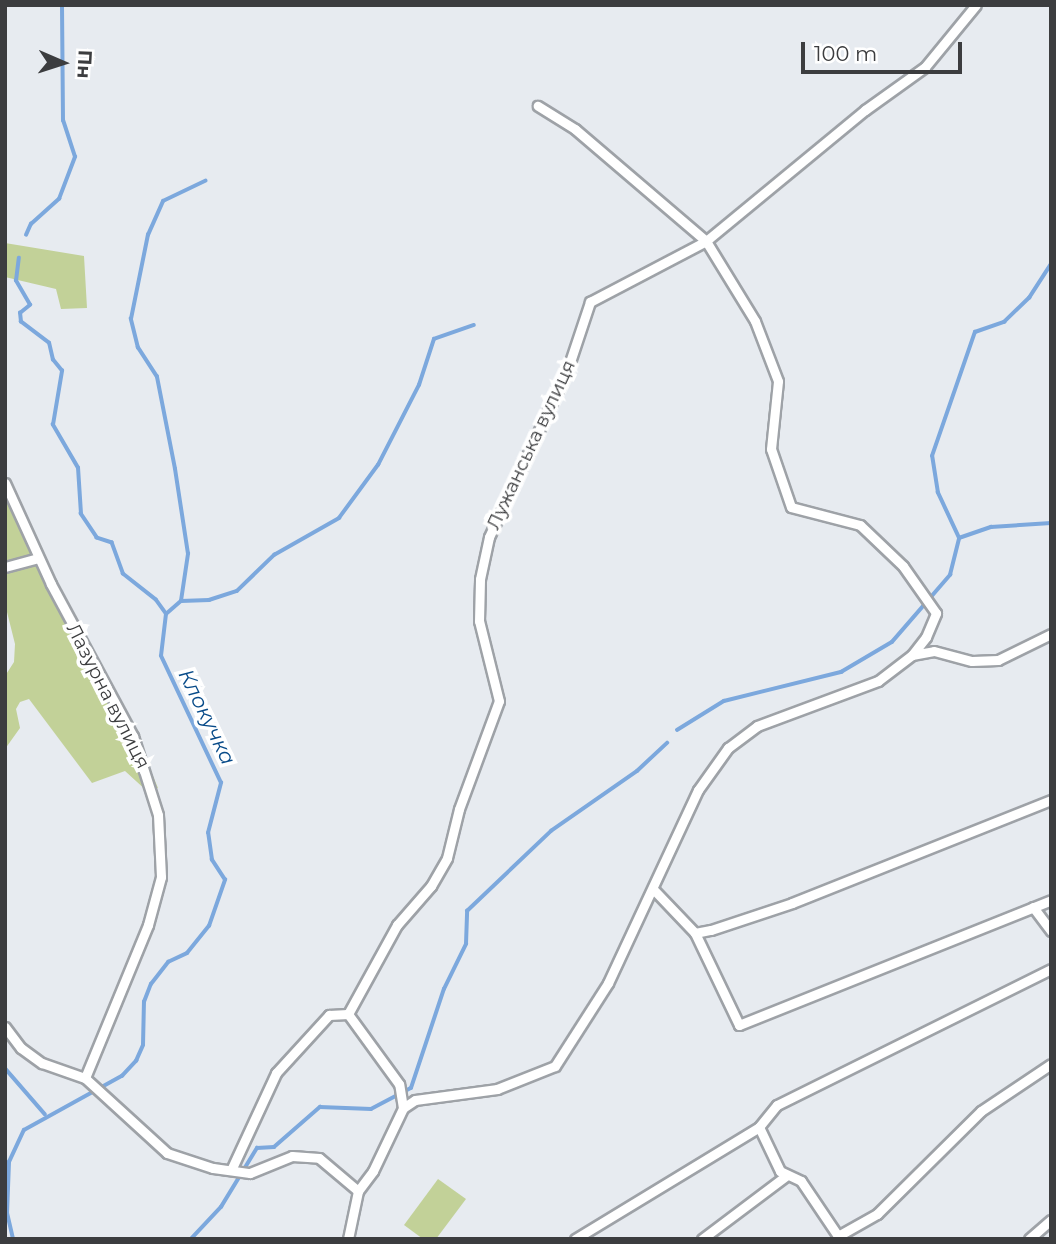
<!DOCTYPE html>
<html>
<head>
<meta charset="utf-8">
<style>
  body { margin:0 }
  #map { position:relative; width:1056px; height:1244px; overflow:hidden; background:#e7ebf0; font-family:Montserrat,sans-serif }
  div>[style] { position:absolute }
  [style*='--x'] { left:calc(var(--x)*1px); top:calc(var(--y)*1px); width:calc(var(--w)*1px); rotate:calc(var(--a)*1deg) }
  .green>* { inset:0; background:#c2d198 }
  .stream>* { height:3.5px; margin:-1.75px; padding:0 1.75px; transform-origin:1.75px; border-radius:1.75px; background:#7ca8dd }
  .roads { filter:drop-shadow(2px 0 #9ea2a7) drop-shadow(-2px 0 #9ea2a7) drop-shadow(0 2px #9ea2a7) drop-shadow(0 -2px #9ea2a7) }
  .minor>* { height:9px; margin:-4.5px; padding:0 4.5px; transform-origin:4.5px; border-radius:4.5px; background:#fff }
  span { translate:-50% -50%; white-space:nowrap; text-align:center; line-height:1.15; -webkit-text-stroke:7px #fff; paint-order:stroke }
  .street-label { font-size:19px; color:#3c3d3f }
  .water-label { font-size:21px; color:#084b89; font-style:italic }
  .frame { position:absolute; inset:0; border:7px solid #3c3d3f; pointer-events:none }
  .north { position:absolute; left:28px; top:28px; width:70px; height:70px; -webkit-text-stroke:5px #fff; paint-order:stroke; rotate:93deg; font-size:19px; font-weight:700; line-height:28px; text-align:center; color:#3c3d3f }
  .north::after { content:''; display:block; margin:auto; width:24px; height:32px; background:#3c3d3f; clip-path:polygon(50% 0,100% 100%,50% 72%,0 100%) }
  .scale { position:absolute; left:801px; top:42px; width:161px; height:32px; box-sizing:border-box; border:4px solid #3c3d3f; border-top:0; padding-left:9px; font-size:21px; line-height:24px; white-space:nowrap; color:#3c3d3f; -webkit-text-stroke:5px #fff; paint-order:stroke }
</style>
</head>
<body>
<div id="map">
  <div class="green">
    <i style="clip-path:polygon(5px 243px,84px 256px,87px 308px,61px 309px,56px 289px,5px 277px)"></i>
    <i style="clip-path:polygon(5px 472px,52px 584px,131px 723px,158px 788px,148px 792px,125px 771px,92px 783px,29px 699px,20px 702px,16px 709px,20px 728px,5px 749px,5px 676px,14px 662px,15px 644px,5px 604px)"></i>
    <i style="clip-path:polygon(438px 1179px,466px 1199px,436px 1239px,423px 1239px,404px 1225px)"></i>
  </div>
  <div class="stream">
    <i style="--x:26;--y:235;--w:12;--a:-66"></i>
    <i style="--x:31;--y:224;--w:38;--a:-42"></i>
    <i style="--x:59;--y:199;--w:45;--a:-69.1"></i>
    <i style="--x:75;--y:157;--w:38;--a:-108"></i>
    <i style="--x:63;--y:121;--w:116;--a:-90.5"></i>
    <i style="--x:959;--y:538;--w:34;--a:-19"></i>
    <i style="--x:991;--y:527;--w:60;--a:-3.8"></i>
    <i style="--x:181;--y:601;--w:48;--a:-81.5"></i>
    <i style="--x:188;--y:554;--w:86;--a:-98.7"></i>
    <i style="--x:175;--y:469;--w:94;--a:-101.1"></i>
    <i style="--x:157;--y:377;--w:35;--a:-123"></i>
    <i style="--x:138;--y:348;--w:30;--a:-104"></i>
    <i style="--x:131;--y:319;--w:86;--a:-78.6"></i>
    <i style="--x:148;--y:235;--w:37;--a:-66"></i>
    <i style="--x:163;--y:201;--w:47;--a:-25.5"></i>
    <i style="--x:166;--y:614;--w:20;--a:-41"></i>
    <i style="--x:181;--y:601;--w:28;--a:-2"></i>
    <i style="--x:209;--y:600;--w:29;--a:-18"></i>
    <i style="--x:237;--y:591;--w:52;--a:-44.2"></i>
    <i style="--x:274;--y:555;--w:75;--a:-29.6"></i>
    <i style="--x:339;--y:518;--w:66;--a:-53.7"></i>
    <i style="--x:378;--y:465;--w:90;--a:-62.9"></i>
    <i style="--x:419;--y:385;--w:48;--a:-71.9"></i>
    <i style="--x:434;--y:339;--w:42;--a:-19.3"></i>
    <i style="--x:677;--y:730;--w:55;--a:-31.7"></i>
    <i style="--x:724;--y:701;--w:121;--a:-13.9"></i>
    <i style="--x:841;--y:672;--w:59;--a:-30.5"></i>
    <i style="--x:892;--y:642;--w:89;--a:-49.1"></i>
    <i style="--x:950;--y:575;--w:38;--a:-76"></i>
    <i style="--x:959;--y:538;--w:50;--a:-115"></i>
    <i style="--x:938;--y:493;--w:37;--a:-99"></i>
    <i style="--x:932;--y:456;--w:131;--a:-70.9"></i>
    <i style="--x:975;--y:332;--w:31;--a:-19"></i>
    <i style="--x:1004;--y:322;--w:35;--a:-44"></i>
    <i style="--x:1029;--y:298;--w:40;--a:-57.1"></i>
    <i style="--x:5;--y:1068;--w:61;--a:49"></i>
    <i style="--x:13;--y:1239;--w:26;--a:-103"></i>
    <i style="--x:7;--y:1214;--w:52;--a:-87.8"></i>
    <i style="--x:9;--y:1162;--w:35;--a:-65"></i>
    <i style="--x:24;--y:1130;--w:112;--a:-28.9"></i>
    <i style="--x:122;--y:1076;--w:21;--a:-47"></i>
    <i style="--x:136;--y:1061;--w:17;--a:-66"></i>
    <i style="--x:143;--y:1045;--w:43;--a:-88.7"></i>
    <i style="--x:144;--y:1002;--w:19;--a:-69"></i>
    <i style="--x:151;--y:984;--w:28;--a:-52"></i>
    <i style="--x:168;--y:962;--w:21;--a:-25"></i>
    <i style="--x:187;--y:953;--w:35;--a:-51"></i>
    <i style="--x:209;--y:926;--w:49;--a:-70.8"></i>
    <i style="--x:225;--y:880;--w:24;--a:-123"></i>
    <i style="--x:212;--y:860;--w:27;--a:-98"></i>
    <i style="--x:208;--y:833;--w:52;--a:-75.4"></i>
    <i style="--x:221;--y:783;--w:140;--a:-115.3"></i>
    <i style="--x:161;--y:656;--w:42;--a:-83.2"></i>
    <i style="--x:166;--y:614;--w:17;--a:-126"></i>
    <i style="--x:156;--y:600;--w:42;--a:-141.8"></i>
    <i style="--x:123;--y:574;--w:33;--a:-110"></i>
    <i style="--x:112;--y:543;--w:16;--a:-162"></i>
    <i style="--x:97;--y:538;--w:29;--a:-124"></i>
    <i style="--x:81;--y:514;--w:46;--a:-93.7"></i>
    <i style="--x:78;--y:468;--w:50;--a:-120.2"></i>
    <i style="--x:53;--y:425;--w:55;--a:-80.5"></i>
    <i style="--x:62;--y:371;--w:14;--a:-129"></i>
    <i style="--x:53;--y:360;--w:17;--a:-103"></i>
    <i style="--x:49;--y:343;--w:35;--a:-143"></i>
    <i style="--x:21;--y:322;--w:9;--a:-96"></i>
    <i style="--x:20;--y:313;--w:13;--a:-39"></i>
    <i style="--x:30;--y:305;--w:28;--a:-120"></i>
    <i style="--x:16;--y:281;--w:23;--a:-83"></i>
    <i style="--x:191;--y:1239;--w:44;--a:-46.8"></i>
    <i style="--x:221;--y:1207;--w:69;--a:-58.6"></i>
    <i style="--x:257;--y:1148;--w:17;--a:-3"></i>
    <i style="--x:274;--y:1147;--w:61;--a:-41"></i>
    <i style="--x:320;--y:1107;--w:51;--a:2.2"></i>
    <i style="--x:371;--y:1109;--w:45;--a:-27.7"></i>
    <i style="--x:411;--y:1088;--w:104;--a:-71.6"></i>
    <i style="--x:444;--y:989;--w:50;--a:-63.9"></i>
    <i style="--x:466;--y:944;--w:33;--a:-88"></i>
    <i style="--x:467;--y:911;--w:116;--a:-43.6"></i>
    <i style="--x:551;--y:831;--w:105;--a:-34.9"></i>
    <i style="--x:637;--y:771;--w:41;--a:-43"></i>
  </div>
  <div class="roads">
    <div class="minor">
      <i style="--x:5;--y:483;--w:111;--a:65.5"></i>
      <i style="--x:51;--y:584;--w:173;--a:61.7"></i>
      <i style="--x:133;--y:736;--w:83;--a:72.4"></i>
      <i style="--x:158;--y:815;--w:62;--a:87.2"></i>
      <i style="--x:161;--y:877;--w:50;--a:105.2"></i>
      <i style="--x:148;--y:925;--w:165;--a:112.4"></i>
      <i style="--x:85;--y:1078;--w:111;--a:42.4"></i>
      <i style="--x:167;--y:1153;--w:48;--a:18.1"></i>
      <i style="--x:213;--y:1168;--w:37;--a:8"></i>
      <i style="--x:250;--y:1173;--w:45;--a:-22"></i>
      <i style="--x:292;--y:1156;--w:27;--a:4"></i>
      <i style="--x:319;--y:1158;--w:51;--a:40.2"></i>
      <i style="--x:5;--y:567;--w:34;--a:-15"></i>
      <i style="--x:912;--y:655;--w:22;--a:-10"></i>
      <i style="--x:934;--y:651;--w:39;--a:15"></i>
      <i style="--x:972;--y:661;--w:26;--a:-2"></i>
      <i style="--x:998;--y:660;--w:59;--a:-26.1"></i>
      <i style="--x:654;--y:890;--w:59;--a:46.4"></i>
      <i style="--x:695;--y:933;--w:16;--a:-11"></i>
      <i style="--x:711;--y:930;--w:85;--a:-18.4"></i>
      <i style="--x:792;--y:903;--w:279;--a:-21.7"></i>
      <i style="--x:1033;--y:907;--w:30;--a:53"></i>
      <i style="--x:695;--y:933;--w:102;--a:64.4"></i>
      <i style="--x:739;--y:1025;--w:336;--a:-21.8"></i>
      <i style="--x:5;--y:1027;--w:26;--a:53"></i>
      <i style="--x:21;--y:1048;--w:26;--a:36"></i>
      <i style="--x:42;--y:1063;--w:46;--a:19.2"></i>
      <i style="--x:403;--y:1108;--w:24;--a:-99"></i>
      <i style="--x:399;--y:1084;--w:87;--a:-126.1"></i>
      <i style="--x:348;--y:1014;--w:102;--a:-61.2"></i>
      <i style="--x:397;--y:925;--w:52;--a:-48.9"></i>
      <i style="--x:431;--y:886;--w:32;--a:-60"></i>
      <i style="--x:447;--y:858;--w:50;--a:-76.2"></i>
      <i style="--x:459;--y:809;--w:115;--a:-69.7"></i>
      <i style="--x:499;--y:701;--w:82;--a:-104"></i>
      <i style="--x:479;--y:621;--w:42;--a:-88.6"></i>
      <i style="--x:480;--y:579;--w:43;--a:-77.9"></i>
      <i style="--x:489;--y:537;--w:187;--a:-64.9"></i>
      <i style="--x:568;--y:368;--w:70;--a:-71.6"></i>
      <i style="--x:590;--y:302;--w:131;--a:-27.7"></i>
      <i style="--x:706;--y:241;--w:206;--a:-39.5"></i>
      <i style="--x:865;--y:110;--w:74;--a:-35.6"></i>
      <i style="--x:925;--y:67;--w:80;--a:-50.6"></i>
      <i style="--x:759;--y:1127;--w:49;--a:64.5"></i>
      <i style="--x:780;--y:1171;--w:23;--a:25"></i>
      <i style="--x:801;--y:1181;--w:70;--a:56.1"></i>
      <i style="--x:232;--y:1168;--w:105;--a:-65.1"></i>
      <i style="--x:276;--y:1073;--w:79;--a:-47.6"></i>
      <i style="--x:329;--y:1015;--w:19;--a:-3"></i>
      <i style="--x:838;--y:1236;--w:45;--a:-29.4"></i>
      <i style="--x:877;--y:1214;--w:146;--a:-44.7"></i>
      <i style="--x:981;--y:1111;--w:84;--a:-33.9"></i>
      <i style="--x:348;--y:1239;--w:49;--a:-78.2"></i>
      <i style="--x:358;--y:1191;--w:25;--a:-53"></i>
      <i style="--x:373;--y:1171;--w:70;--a:-64.5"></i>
      <i style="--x:403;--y:1108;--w:14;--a:-34"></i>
      <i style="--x:415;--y:1100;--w:83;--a:-7.6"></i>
      <i style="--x:497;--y:1089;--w:62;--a:-21.6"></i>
      <i style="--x:555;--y:1066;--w:98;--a:-57.4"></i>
      <i style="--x:608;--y:983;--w:213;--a:-65"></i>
      <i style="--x:698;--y:790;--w:52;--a:-54.5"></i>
      <i style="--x:728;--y:748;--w:36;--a:-37"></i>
      <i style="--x:757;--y:726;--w:129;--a:-20.4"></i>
      <i style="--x:878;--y:681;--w:43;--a:-37.4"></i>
      <i style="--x:912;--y:655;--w:23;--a:-52"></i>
      <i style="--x:926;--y:637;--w:26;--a:-67"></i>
      <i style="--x:936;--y:613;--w:57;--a:-125.1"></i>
      <i style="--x:903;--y:566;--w:59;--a:-136.4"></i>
      <i style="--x:860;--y:525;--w:71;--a:-165.4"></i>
      <i style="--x:791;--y:507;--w:61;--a:-109"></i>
      <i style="--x:771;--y:449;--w:68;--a:-84.1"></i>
      <i style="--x:778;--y:381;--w:64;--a:-111"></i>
      <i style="--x:755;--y:321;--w:94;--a:-121.5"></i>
      <i style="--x:706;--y:241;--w:172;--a:-139.5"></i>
      <i style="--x:575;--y:129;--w:44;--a:-148.1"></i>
      <i style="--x:575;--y:1239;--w:215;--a:-31.3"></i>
      <i style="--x:759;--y:1127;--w:28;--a:-51"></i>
      <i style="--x:777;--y:1105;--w:306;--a:-26.4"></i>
      <i style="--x:702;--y:1239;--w:105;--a:-36.9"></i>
      <i style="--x:1029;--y:1239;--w:29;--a:-41"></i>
    </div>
  </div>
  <div class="street-label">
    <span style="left:531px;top:445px;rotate:-65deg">Лужанська вулиця</span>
    <span style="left:108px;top:696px;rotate:63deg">Лазурна вулиця</span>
  </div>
  <div class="water-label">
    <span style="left:207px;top:717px;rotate:64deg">Клокучка</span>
  </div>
  <div class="frame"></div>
  <div class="north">Пн</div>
  <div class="scale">100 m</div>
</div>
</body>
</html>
